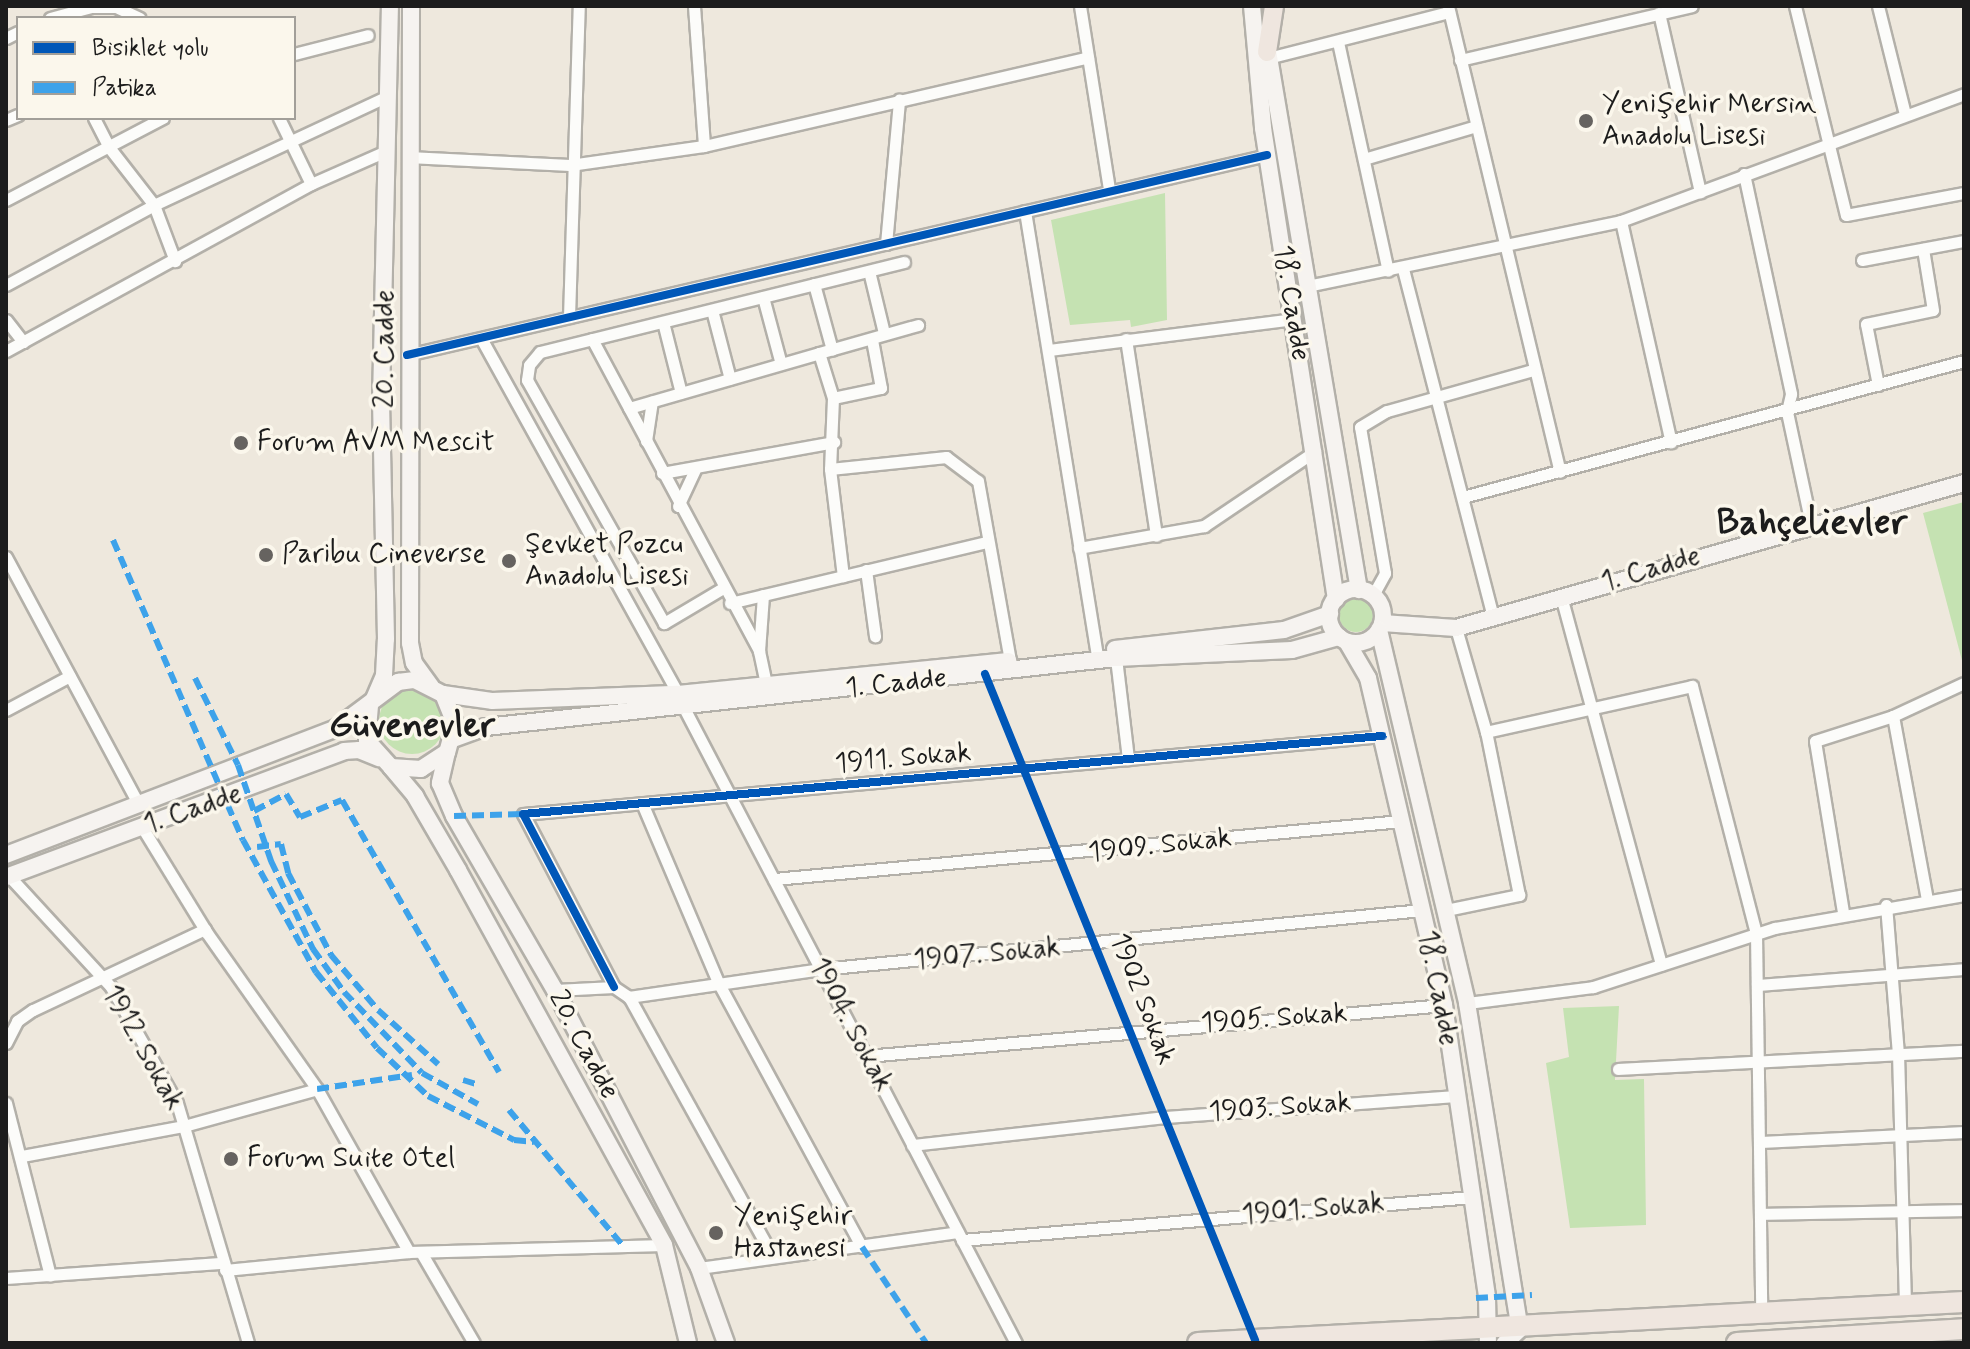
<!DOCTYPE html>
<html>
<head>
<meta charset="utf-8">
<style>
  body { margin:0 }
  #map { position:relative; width:1970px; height:1349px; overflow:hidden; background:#eee8dd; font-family:Mynerve,sans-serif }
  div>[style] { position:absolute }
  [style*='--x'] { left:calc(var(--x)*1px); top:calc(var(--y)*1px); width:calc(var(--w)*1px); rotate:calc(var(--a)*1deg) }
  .green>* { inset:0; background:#c5e2b2 }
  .round { border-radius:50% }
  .roads { filter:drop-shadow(2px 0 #b3b0a9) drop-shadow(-2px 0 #b3b0a9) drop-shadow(0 2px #b3b0a9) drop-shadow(0 -2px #b3b0a9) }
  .street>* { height:11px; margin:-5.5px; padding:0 5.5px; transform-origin:5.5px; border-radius:5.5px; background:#fcfcfa }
  .secondary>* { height:16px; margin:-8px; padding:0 8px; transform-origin:8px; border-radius:8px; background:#f6f3f0 }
  .secondary>.ring { margin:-8px; padding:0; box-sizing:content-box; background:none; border:16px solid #f6f3f0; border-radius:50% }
  .primary>* { height:18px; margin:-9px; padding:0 9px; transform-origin:9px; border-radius:9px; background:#efe6df }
  .highway>* { height:20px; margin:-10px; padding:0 10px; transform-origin:10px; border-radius:10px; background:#efe6df }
  .quiet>* { height:6px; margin-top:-3px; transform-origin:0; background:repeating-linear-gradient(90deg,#3da2ea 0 12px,transparent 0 18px) }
  .cycleway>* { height:8px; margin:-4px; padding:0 4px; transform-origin:4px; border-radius:4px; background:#0057b8 }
  .dots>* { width:22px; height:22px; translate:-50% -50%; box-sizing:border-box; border:4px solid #fbf7ec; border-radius:50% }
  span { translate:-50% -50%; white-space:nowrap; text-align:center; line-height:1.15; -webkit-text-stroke:7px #fbf7ec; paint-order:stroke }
  .poi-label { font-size:28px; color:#1c1c1c }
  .left { translate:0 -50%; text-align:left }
  .street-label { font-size:28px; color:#1c1c1c }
  .district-label { font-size:36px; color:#1c1c1c; font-weight:700 }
  .frame { position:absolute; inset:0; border:8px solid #1c1c1c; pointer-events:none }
  .legend { position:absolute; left:16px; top:16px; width:280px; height:104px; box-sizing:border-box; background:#fbf7ec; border:2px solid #a29f99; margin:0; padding:10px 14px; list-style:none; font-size:24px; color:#1c1c1c }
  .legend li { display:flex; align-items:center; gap:16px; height:40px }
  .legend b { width:40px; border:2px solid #a29f99 }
</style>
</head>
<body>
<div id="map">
  <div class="green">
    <i style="clip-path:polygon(1165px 193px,1167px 320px,1131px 327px,1130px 320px,1070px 325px,1051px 220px)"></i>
    <i style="clip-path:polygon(1964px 502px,1964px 668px,1923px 513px)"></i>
    <i class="round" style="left:1339px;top:598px;width:34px;height:34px"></i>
    <i class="round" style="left:379px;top:688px;width:66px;height:66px"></i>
    <i style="clip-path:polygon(1619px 1006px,1615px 1080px,1644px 1079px,1646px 1225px,1570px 1228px,1546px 1063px,1569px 1057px,1563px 1008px)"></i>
  </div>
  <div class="roads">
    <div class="street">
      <i style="--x:694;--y:6;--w:140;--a:85.9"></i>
      <i style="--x:1080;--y:6;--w:186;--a:81"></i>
      <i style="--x:1448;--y:6;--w:479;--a:76.5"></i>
      <i style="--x:1795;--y:6;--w:215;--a:76.3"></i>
      <i style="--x:1846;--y:215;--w:120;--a:-10.6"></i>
      <i style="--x:1878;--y:6;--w:111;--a:76"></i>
      <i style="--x:1659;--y:13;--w:184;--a:77.1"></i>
      <i style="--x:50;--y:18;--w:42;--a:-15"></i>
      <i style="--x:91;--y:7;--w:25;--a:0"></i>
      <i style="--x:116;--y:7;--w:26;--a:25"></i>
      <i style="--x:6;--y:38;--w:13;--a:-27"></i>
      <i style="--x:1338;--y:42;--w:234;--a:77.7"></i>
      <i style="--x:294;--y:54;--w:76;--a:-14.4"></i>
      <i style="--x:1268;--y:58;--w:187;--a:-14.3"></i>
      <i style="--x:1460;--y:60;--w:238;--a:-13.1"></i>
      <i style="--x:94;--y:118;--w:31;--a:63"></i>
      <i style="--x:108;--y:146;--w:75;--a:52.1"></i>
      <i style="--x:154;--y:205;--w:60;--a:69.4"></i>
      <i style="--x:279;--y:118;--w:73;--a:64.1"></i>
      <i style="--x:6;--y:120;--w:13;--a:-23"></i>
      <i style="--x:408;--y:157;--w:162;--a:2.8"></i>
      <i style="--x:570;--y:165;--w:135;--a:-8.1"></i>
      <i style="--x:704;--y:146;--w:394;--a:-13"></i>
      <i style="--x:1364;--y:159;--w:117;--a:-16.4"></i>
      <i style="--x:1744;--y:174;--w:225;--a:77.9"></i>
      <i style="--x:1791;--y:394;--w:18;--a:103"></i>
      <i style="--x:1787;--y:412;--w:115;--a:77.9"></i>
      <i style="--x:6;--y:200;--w:177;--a:-27.6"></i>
      <i style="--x:1025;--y:211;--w:446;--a:80.8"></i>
      <i style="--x:1621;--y:221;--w:227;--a:77.3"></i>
      <i style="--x:886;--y:244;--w:145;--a:-84.8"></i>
      <i style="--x:1862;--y:260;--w:104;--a:-10.6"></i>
      <i style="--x:1403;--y:269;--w:358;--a:75.5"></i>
      <i style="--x:869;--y:271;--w:64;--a:76.4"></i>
      <i style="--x:814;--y:284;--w:68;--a:74.7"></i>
      <i style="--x:6;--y:285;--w:168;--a:-28.4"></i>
      <i style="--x:154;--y:205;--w:258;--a:-25"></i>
      <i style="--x:1307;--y:286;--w:321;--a:-11.7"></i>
      <i style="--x:1621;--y:221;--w:366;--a:-20.3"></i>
      <i style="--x:763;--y:297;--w:69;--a:75"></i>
      <i style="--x:712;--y:310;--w:71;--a:75.4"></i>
      <i style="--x:569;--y:317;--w:311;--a:-88.2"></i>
      <i style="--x:6;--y:320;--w:28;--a:52"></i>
      <i style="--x:663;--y:322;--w:73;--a:75.8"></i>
      <i style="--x:592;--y:339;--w:354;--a:61.8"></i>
      <i style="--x:759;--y:651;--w:35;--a:78"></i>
      <i style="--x:1126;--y:339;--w:199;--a:81.3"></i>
      <i style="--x:482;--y:340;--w:405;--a:61"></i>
      <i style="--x:1049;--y:350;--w:247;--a:-7.2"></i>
      <i style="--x:6;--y:351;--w:348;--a:-28.7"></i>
      <i style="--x:311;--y:184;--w:82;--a:-23.7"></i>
      <i style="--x:819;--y:353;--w:103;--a:-15.8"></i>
      <i style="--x:407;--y:355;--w:883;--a:-13.09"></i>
      <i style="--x:1878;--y:385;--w:62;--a:-101.1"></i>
      <i style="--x:1866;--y:324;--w:68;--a:-11.8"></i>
      <i style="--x:1933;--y:310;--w:62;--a:-99.3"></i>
      <i style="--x:833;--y:398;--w:49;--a:-11.8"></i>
      <i style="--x:881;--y:388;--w:49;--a:-100.6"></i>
      <i style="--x:629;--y:408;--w:198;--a:-16.1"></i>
      <i style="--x:819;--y:353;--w:47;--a:72.7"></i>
      <i style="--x:833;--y:398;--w:71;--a:92.4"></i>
      <i style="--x:830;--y:469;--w:108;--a:83.1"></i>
      <i style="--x:646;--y:441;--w:40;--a:-81.5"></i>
      <i style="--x:830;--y:469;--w:117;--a:-5.9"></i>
      <i style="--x:946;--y:457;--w:40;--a:37"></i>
      <i style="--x:978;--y:481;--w:182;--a:79.9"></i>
      <i style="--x:662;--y:473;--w:175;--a:-10.2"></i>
      <i style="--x:1463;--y:497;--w:519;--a:-15.19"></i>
      <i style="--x:678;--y:506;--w:40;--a:-65"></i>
      <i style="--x:1079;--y:548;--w:127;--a:-10"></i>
      <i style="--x:1204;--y:526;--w:134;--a:-34"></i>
      <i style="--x:6;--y:557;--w:279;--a:61.8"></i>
      <i style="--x:866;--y:570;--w:67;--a:82.2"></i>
      <i style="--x:723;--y:588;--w:69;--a:149.3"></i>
      <i style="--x:664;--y:623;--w:279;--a:-119.4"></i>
      <i style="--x:527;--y:380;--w:15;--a:-82"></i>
      <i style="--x:529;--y:365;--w:17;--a:-50"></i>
      <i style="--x:540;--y:352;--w:375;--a:-13.9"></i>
      <i style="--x:1373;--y:595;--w:25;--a:-61"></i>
      <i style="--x:1385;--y:573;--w:148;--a:-99.7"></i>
      <i style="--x:1360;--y:427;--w:31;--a:-31"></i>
      <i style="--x:1387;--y:411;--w:152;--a:-15.7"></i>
      <i style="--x:1561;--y:596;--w:382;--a:74.8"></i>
      <i style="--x:730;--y:603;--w:263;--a:-13.4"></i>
      <i style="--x:759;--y:651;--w:56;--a:-85.9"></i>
      <i style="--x:1116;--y:658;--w:102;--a:83.2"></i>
      <i style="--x:683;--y:706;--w:719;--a:62.4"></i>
      <i style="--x:6;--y:710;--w:72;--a:-28"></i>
      <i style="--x:1893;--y:716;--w:186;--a:79.5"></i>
      <i style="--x:1486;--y:732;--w:211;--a:-12.6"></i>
      <i style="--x:1692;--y:686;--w:255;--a:75.5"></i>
      <i style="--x:1756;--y:933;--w:380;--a:89.2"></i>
      <i style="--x:642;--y:803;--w:197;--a:67"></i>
      <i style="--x:719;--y:984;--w:299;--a:61.5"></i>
      <i style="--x:142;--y:827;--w:124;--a:58.5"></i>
      <i style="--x:207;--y:933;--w:191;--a:54.8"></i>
      <i style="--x:317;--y:1089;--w:187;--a:60.6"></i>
      <i style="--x:9;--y:876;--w:151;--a:47.4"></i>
      <i style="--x:111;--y:987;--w:133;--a:60.4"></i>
      <i style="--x:177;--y:1103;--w:250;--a:73.5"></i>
      <i style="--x:774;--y:879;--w:631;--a:-5.28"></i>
      <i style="--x:1886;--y:905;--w:148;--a:85.4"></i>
      <i style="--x:1898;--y:1053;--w:252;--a:88.4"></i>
      <i style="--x:1446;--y:910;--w:75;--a:-11.6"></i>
      <i style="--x:1519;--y:895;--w:166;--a:-101.4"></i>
      <i style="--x:1486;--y:732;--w:108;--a:-106.1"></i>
      <i style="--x:1843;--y:912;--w:173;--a:-99.3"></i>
      <i style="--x:1815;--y:741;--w:82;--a:-17.8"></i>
      <i style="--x:1893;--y:716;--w:78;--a:-24.9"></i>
      <i style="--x:1757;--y:985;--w:208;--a:-4.4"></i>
      <i style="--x:614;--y:987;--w:195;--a:-117.7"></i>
      <i style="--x:523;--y:814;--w:863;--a:-5.19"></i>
      <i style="--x:555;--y:990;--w:59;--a:-2.9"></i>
      <i style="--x:614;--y:987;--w:18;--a:34"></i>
      <i style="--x:629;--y:997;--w:194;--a:-8.3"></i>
      <i style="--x:821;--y:969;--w:604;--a:-5.61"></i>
      <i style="--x:629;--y:997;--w:297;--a:61"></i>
      <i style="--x:1467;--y:1003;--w:127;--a:-7.2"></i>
      <i style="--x:1593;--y:987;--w:191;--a:-18"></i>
      <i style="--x:1775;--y:928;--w:192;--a:-9.9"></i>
      <i style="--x:6;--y:1043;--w:25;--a:-63"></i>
      <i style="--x:17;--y:1021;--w:19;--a:-35"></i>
      <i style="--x:33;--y:1010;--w:190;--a:-25.2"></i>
      <i style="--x:866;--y:1056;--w:580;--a:-5.04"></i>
      <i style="--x:1618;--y:1069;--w:346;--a:-3"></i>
      <i style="--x:6;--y:1103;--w:178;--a:75.7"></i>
      <i style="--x:1761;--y:1142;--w:203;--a:-2.8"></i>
      <i style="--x:912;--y:1145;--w:254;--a:-6.3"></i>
      <i style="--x:1164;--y:1117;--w:294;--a:-4.1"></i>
      <i style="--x:22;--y:1156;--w:165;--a:-10.5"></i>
      <i style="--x:184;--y:1126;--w:138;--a:-15.5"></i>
      <i style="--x:1761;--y:1214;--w:203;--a:-1.1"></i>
      <i style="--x:962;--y:1240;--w:512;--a:-4.82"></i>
      <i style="--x:422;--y:1254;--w:103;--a:59.7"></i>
      <i style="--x:699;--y:1268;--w:261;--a:-7.9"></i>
      <i style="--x:225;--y:1270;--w:185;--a:-5.6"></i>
      <i style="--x:409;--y:1252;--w:255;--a:-1.6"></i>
      <i style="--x:6;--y:1278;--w:218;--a:-4"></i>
    </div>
    <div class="secondary">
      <i style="--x:411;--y:6;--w:637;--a:90.09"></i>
      <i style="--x:410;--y:643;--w:20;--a:79"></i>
      <i style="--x:414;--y:663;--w:29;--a:54"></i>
      <i style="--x:1252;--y:6;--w:122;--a:84.8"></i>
      <i style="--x:1263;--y:128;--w:477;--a:81.2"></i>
      <i style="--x:1266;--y:39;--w:559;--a:80.42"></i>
      <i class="ring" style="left:1329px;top:589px;width:38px;height:38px"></i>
      <i style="--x:1382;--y:623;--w:74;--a:3.9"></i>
      <i style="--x:1456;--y:628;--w:528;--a:-15.93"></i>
      <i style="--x:1379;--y:630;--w:383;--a:76.7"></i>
      <i style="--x:1467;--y:1003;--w:330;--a:80.8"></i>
      <i style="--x:1520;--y:1329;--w:21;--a:137"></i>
      <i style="--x:1347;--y:642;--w:42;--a:59.7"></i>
      <i style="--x:1368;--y:678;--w:336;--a:76.9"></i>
      <i style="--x:1444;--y:1005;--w:295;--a:81.6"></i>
      <i style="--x:1487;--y:1297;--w:46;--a:88.8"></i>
      <i style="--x:1115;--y:649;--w:170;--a:-6.4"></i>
      <i style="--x:1284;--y:630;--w:49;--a:-19.2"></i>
      <i style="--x:443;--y:694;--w:49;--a:8.1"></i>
      <i style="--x:492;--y:701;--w:186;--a:-2.2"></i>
      <i style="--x:678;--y:694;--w:332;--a:-5.7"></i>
      <i style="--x:374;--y:699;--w:26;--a:-67"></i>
      <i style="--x:384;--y:675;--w:36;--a:-87"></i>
      <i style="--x:386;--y:639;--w:239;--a:-91.2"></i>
      <i style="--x:381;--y:400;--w:394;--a:-88.7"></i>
      <i style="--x:453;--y:739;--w:35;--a:-20"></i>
      <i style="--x:486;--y:727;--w:634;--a:-6.25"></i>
      <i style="--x:1116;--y:658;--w:176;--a:-2.6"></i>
      <i style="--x:1292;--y:650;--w:49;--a:-15.5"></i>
      <i style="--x:447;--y:752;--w:32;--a:103"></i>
      <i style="--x:440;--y:783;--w:36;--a:67"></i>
      <i style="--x:454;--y:816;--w:201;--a:59.9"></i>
      <i style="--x:555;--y:990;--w:313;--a:62.6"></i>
      <i style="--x:699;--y:1268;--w:80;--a:70.2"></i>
      <i style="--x:391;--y:767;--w:38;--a:50"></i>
      <i style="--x:415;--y:796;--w:86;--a:59.8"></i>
      <i style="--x:458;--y:870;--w:428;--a:61.2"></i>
      <i style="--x:664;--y:1245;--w:101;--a:76.2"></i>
      <i style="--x:6;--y:855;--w:352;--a:-21"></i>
      <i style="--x:335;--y:729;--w:79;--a:-36.7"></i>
      <i style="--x:398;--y:682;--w:17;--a:-7"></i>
      <i style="--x:415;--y:680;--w:31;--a:27"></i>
      <i style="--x:443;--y:694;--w:31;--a:68"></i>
      <i style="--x:455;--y:723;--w:30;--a:105"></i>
      <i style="--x:447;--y:752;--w:31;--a:147"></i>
      <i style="--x:421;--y:769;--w:30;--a:-176"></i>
      <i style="--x:391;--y:767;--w:36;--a:-132"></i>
      <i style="--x:367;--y:740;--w:36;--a:-85"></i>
      <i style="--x:6;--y:877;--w:361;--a:-20.4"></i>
      <i style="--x:344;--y:751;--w:15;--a:-4"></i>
      <i style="--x:359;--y:750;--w:22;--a:22"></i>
    </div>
    <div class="primary">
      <i style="--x:1267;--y:52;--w:47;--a:-81.3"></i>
    </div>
    <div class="highway">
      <i style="--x:1198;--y:1343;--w:767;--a:-3.06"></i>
      <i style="--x:1737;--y:1343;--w:227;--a:-3.5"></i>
    </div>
  </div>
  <div class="quiet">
    <i style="--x:113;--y:540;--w:327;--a:66.6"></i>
    <i style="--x:243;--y:840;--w:151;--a:61.1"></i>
    <i style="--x:316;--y:972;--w:97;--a:51.2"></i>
    <i style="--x:377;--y:1048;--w:70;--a:43.3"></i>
    <i style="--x:428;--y:1096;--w:97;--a:27.1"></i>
    <i style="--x:514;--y:1140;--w:20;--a:6"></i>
    <i style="--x:195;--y:678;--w:97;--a:63.7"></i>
    <i style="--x:238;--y:765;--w:102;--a:71"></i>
    <i style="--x:271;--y:861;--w:98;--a:64.5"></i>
    <i style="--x:313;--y:949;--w:53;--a:54.2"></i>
    <i style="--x:344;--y:992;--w:112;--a:46.1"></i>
    <i style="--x:422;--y:1073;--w:64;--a:29"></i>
    <i style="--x:254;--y:811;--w:36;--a:-28"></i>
    <i style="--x:286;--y:794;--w:27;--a:59"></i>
    <i style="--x:300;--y:817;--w:45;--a:-22"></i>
    <i style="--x:342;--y:800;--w:314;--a:60"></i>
    <i style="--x:454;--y:816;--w:69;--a:-1.7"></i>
    <i style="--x:257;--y:847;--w:24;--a:-7"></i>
    <i style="--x:281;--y:844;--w:30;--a:76"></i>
    <i style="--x:288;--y:873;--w:93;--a:62.3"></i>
    <i style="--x:331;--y:955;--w:72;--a:49.5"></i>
    <i style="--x:378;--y:1010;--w:81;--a:42"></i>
    <i style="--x:463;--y:1080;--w:14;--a:17"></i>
    <i style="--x:317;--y:1089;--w:96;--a:-8.4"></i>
    <i style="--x:509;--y:1110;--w:179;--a:50"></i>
    <i style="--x:862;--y:1247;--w:115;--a:56.3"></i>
    <i style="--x:1476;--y:1298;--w:56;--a:-3.1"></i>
  </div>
  <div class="cycleway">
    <i style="--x:407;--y:355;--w:883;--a:-13.09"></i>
    <i style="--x:985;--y:674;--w:719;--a:67.93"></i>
    <i style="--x:614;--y:987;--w:195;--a:-117.7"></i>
    <i style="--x:523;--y:814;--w:863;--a:-5.19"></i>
  </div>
  <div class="dots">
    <i style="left:1586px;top:121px;background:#666360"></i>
    <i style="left:241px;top:443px;background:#666360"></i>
    <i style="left:266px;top:555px;background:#666360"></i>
    <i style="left:509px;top:561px;background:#666360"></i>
    <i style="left:231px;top:1159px;background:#666360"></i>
    <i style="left:716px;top:1233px;background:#666360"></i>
  </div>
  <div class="poi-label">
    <span class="left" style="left:1602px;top:121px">Yenişehir Mersin<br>Anadolu Lisesi</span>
    <span class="left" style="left:257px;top:443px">Forum AVM Mescit</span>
    <span class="left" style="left:525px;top:561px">Şevket Pozcu<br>Anadolu Lisesi</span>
    <span class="left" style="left:282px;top:555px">Paribu Cineverse</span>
    <span class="left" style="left:247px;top:1159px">Forum Suite Otel</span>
    <span class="left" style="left:734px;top:1233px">Yenişehir<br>Hastanesi</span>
  </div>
  <div class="street-label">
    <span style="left:1291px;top:303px;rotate:81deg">18. Cadde</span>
    <span style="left:386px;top:349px;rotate:-90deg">20. Cadde</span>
    <span style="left:1651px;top:570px;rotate:-16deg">1. Cadde</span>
    <span style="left:896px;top:684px;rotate:-6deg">1. Cadde</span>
    <span style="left:903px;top:759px;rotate:-5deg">1911. Sokak</span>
    <span style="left:193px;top:810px;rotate:-19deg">1. Cadde</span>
    <span style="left:1160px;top:846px;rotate:-6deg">1909. Sokak</span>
    <span style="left:987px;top:955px;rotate:-5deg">1907. Sokak</span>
    <span style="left:1437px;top:988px;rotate:79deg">18. Cadde</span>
    <span style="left:1142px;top:999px;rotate:69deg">1902 Sokak</span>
    <span style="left:1274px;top:1019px;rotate:-4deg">1905. Sokak</span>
    <span style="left:850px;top:1025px;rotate:62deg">1904. Sokak</span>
    <span style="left:583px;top:1045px;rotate:62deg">20. Cadde</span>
    <span style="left:142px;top:1048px;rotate:61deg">1912. Sokak</span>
    <span style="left:1280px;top:1108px;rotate:-4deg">1903. Sokak</span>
    <span style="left:1313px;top:1210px;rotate:-5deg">1901. Sokak</span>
  </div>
  <div class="district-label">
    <span style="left:1812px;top:524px">Bahçelievler</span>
    <span style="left:412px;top:727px">Güvenevler</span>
  </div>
  <div class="frame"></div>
  <ul class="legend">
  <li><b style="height:10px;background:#0057b8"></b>Bisiklet yolu</li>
  <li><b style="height:10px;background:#3da2ea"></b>Patika</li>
  </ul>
</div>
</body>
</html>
